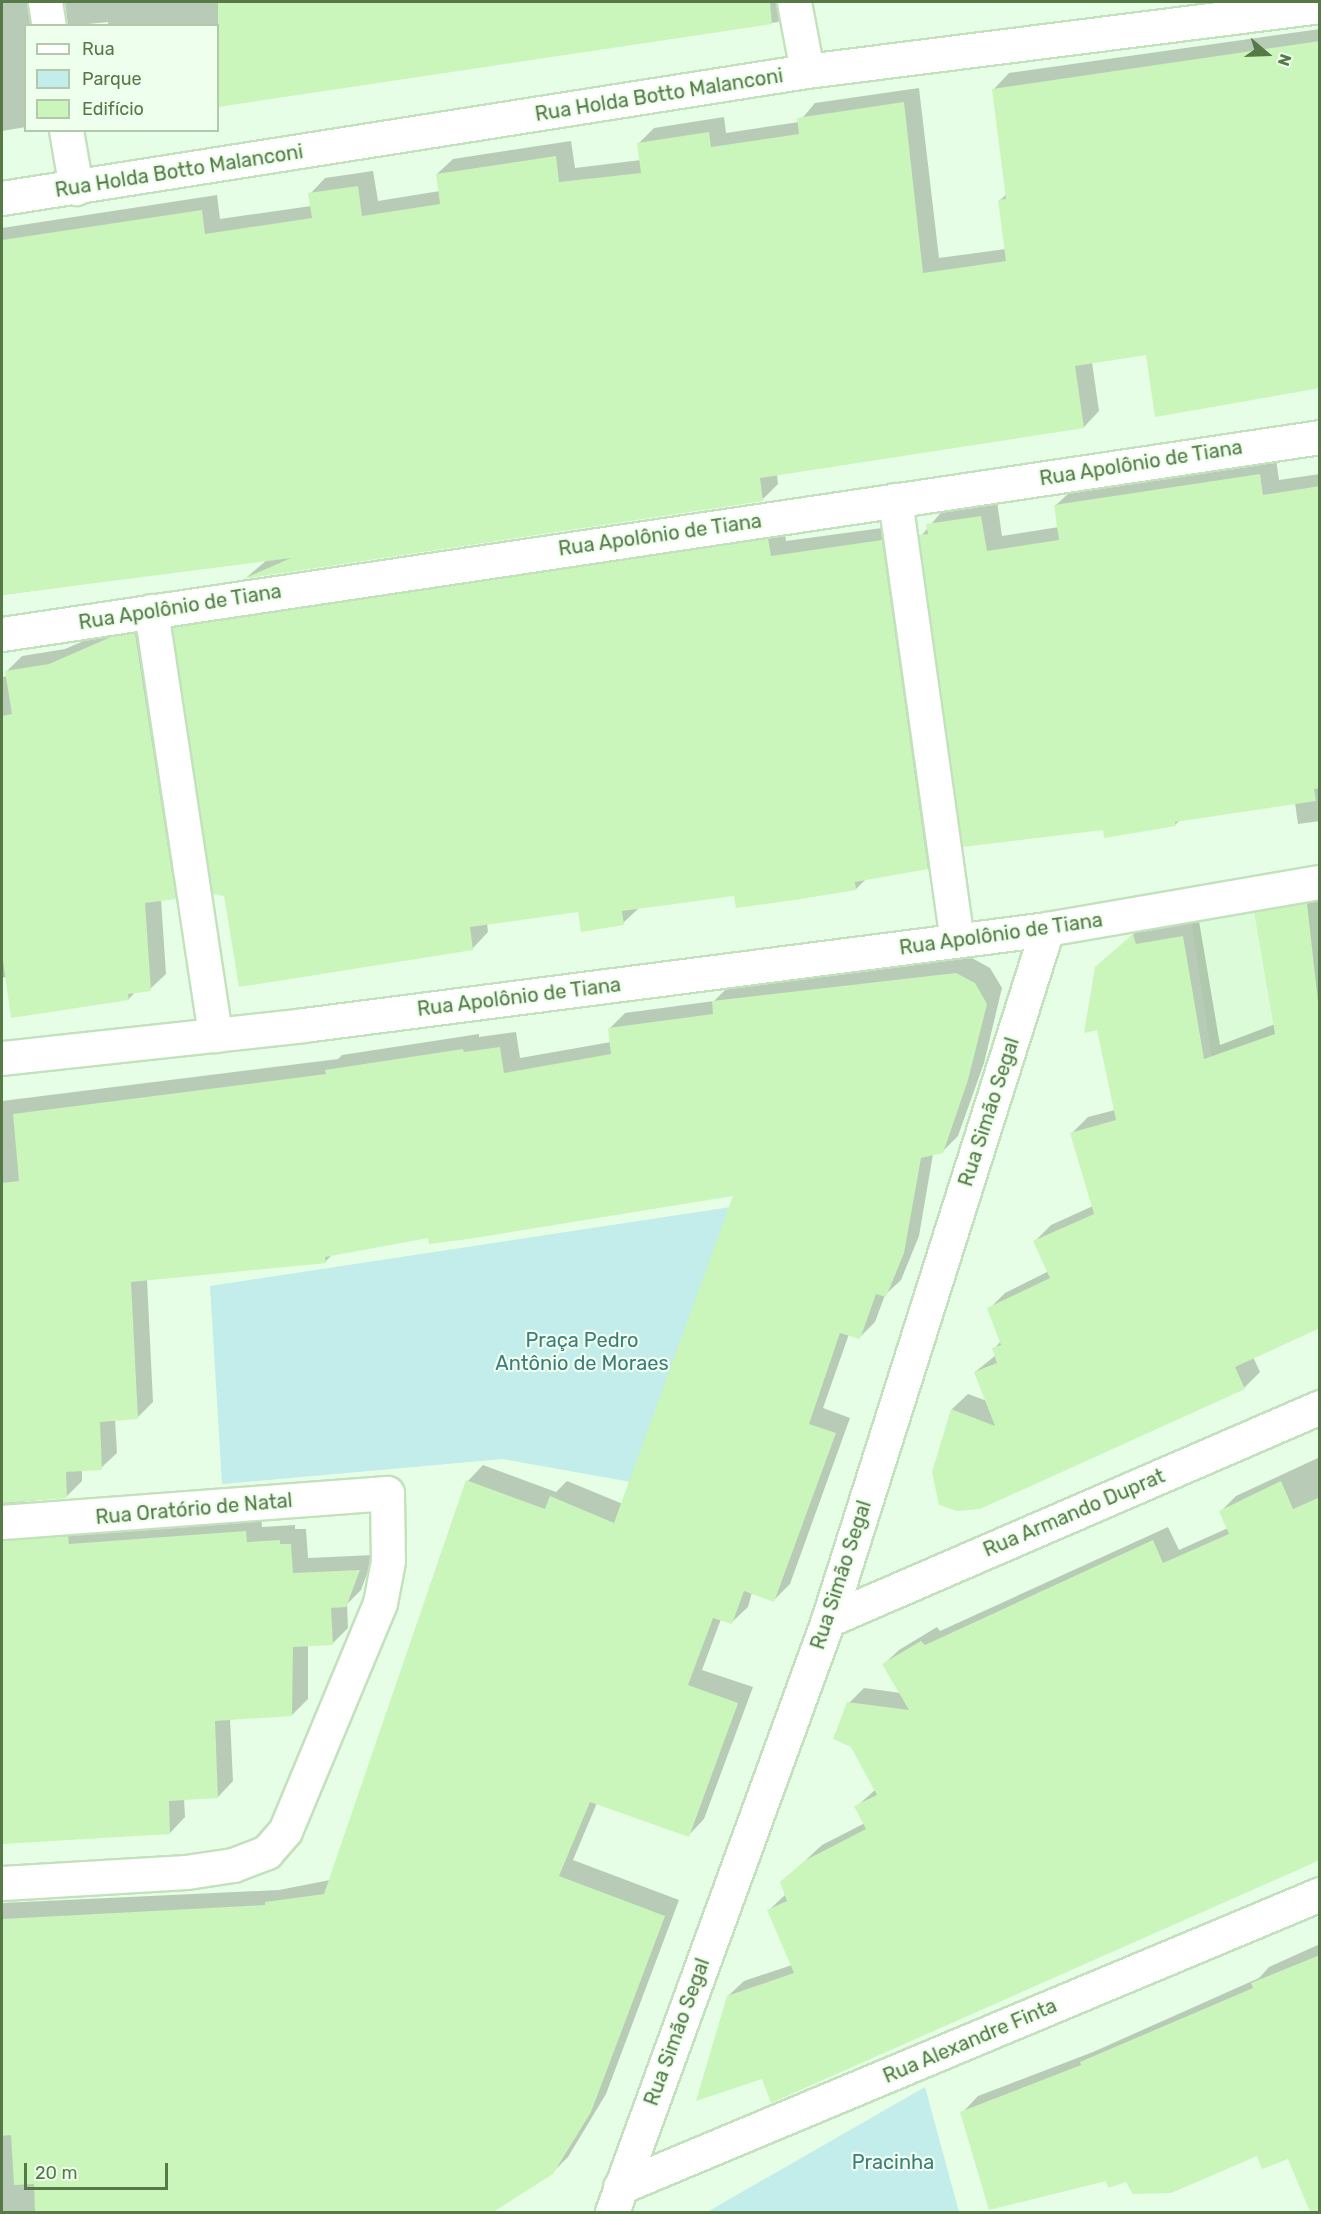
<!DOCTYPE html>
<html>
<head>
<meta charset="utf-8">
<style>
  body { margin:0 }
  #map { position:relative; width:1321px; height:2214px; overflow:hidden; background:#e6fee5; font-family:Rubik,sans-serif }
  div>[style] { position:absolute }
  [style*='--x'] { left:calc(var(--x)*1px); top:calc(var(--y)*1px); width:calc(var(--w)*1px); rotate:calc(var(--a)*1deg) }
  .residential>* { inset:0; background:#dcfbd9 }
  .green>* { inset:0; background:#c2edea }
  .shadow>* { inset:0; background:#0003 }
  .building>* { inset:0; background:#caf5bb }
  .roads { filter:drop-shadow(2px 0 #c4e1bd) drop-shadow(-2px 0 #c4e1bd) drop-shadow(0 2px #c4e1bd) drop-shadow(0 -2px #c4e1bd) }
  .street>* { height:33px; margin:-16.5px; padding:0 16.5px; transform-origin:16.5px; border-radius:16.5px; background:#fff }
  span { translate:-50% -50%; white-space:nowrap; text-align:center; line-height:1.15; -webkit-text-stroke:4.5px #eeffed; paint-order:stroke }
  .street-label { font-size:20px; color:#577948 }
  .park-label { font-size:20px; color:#3f7c80 }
  .frame { position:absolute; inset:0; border:3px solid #577948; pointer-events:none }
  .legend { position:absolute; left:24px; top:24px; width:195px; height:108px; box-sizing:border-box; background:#eeffed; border:2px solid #b2c9ab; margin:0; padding:8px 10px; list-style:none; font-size:18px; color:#577948 }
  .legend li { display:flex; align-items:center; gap:12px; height:30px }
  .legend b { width:30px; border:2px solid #b2c9ab }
  .north { position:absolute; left:1237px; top:24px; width:60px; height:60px; -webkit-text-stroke:4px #eeffed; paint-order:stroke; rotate:109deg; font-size:16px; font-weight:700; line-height:24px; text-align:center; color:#577948 }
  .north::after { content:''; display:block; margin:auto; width:21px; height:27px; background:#577948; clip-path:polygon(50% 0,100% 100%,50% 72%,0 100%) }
  .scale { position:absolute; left:24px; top:2163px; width:144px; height:27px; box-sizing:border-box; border:3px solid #577948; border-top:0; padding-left:8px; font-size:18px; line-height:21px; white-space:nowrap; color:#577948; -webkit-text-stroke:4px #eeffed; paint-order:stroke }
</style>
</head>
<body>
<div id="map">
  <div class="residential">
    <i style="clip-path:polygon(1319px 896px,1319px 1236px,1243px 1264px,1190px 913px)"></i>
  </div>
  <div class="green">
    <i style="clip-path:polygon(770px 1201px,659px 1487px,503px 1459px,222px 1484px,210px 1286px)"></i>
    <i style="clip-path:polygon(925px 2087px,959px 2212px,707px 2212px)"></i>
  </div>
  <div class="shadow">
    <i style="clip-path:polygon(2px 2px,44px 2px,41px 26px,26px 26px,26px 127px,2px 131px)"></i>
    <i style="clip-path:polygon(65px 2px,795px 2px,795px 6px,778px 22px,218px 106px,218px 26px,108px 26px,108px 22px,68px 26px)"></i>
    <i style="clip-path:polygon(1320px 29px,1320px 386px,1148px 353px,1092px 362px,1099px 411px,1084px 427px,777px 474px,778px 484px,762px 500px,247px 577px,268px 559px,2px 595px,2px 228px,217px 195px,220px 219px,311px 206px,310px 194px,325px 178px,373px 171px,378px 201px,440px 191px,437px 174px,453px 159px,571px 141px,575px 168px,641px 160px,639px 143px,654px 128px,724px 117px,726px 133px,799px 122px,815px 103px,919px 88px,939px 258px,1006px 249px,1000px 200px,1007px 194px,994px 89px,1009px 73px)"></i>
    <i style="clip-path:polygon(1276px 459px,1279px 480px,1320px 474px,1320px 821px,1298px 824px,1295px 803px,1180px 820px,1175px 825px,1104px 828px,921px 536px,944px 509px,997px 501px,1002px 536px,1059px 527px,1055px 506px,1072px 490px)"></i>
    <i style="clip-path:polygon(784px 524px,786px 541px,897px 526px,943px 852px,927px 868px,866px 879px,856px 889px,735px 894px,639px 908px,623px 923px,579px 910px,487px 923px,488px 932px,473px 948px,214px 893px,174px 628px,190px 612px)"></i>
    <i style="clip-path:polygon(151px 618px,190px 882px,175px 898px,161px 899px,166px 974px,150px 989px,136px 991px,129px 999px,2px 977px,2px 677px,7px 676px,7px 671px,22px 656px,65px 649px,128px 622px)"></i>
    <i style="clip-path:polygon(1320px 889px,1320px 1326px,1253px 1357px,1260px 1372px,1244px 1388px,933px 1472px,952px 1409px,968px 1394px,987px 1401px,975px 1372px,996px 1355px,994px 1349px,1001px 1341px,989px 1309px,1005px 1293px,1049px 1271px,1035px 1241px,1051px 1225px,1093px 1206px,1072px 1133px,1088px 1117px,1115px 1110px,1096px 968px,1149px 920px,1152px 929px,1199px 921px,1220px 1045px,1275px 1024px,1255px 913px,1271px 897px)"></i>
    <i style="clip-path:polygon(972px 958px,990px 968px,1002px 988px,984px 1063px,958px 1136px,942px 1152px,933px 1154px,919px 1236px,901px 1280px,885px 1295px,875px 1322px,859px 1338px,849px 1334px,823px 1408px,850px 1418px,790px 1584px,774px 1600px,752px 1592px,748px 1607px,732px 1622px,721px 1619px,702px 1670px,753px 1687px,704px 1819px,689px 1835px,597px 1803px,573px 1860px,679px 1900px,606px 2094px,568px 2157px,552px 2173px,490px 2212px,2px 2212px,2px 1903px,279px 1890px,330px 1880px,468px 1481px,483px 1465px,556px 1492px,567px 1481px,623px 1504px,735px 1194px,430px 1236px,333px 1254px,325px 1262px,147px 1279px,153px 1402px,137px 1418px,115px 1419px,117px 1453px,101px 1468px,82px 1469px,82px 1481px,66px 1497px,2px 1504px,2px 1101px,338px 1059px,342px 1055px,479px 1034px,479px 1037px,516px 1032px,520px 1058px,611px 1042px,609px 1029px,625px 1013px,714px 1001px,729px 986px)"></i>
    <i style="clip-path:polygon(1320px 1457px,1320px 1857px,728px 1996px,744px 1981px,792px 1965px,769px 1910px,786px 1894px,782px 1882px,822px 1845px,865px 1823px,856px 1807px,876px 1789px,849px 1703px,864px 1688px,901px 1693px,884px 1664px,899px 1650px,937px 1627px,940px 1631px,1168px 1527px,1179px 1550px,1228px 1528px,1221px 1511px,1236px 1496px)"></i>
    <i style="clip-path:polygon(2px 1515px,261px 1516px,262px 1527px,295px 1525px,295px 1529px,306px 1529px,308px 1558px,374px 1555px,361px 1590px,347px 1604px,348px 1628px,332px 1644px,308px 1645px,308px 1699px,292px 1715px,230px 1718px,233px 1781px,218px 1797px,184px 1798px,185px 1817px,170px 1833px,2px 1843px)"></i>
    <i style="clip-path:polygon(1320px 1944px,1320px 2185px,1289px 2157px,1257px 2154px,1127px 2180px,1106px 2179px,962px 2113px,978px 2096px,1093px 2052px,1259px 1978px,1269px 1967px)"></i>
  </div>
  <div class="building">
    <i style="clip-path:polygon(218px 2px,770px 2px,772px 24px,218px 107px)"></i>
    <i style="clip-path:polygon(1320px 41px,1320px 388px,1155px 417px,1146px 355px,1075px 366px,1084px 428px,760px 478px,763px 501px,243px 579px,291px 558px,2px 595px,2px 240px,202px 210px,205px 234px,312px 218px,308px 193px,358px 186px,362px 216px,440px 204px,436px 174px,556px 156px,559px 182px,641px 173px,637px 143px,709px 132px,711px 147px,799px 134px,797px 118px,904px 102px,923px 273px,1006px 261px,998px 200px,1006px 199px,992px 89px)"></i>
    <i style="clip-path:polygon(1260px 474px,1263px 495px,1320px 486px,1320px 788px,1314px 789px,1316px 801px,1175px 822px,1176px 826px,1104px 838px,1103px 830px,963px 847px,919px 535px,928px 534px,926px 524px,981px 516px,987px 551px,1059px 540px,1054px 505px)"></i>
    <i style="clip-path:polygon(768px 538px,771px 556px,882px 540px,928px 869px,855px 882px,856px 890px,794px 900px,736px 908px,734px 896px,622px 911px,624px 925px,581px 932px,578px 912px,470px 927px,473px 950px,239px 987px,224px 896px,213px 894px,172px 627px)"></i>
    <i style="clip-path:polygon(135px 633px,176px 899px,145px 903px,151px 991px,128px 994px,129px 1000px,11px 1018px,2px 953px,2px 716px,12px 714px,5px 671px,49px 664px,111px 637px)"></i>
    <i style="clip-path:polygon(1307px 903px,1320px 1019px,1320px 1328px,1235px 1367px,1245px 1389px,980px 1509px,957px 1511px,939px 1505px,932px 1472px,951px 1409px,995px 1426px,974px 1372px,997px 1363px,992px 1348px,1001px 1345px,987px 1308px,1050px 1278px,1033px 1241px,1094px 1214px,1070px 1133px,1116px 1120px,1097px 1030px,1084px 1033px,1095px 967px,1133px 934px,1136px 944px,1183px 936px,1204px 1059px,1275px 1034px,1254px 912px)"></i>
    <i style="clip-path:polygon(956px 973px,975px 983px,987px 1004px,968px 1080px,943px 1153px,921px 1158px,904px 1253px,886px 1297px,876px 1294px,860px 1339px,840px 1333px,809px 1424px,836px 1433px,774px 1602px,744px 1591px,732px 1624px,713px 1618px,688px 1685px,738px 1703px,689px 1837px,590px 1802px,559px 1876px,665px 1916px,591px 2112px,553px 2174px,493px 2212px,35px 2212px,34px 2184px,14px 2185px,11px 2135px,2px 2136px,2px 1919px,265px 1905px,265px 1902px,324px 1894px,466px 1480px,545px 1509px,550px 1496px,614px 1523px,733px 1196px,468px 1239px,429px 1244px,428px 1238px,325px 1257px,326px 1263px,131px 1282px,138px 1419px,100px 1422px,102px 1470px,66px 1472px,67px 1498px,2px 1503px,2px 1183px,19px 1181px,13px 1114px,326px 1074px,325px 1070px,463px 1049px,464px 1052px,500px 1047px,504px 1073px,611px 1054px,608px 1028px,713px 1014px,712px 1001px)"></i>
    <i style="clip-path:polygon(1281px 1481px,1293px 1509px,1320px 1497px,1320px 1860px,771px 2103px,762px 2079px,696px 2101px,727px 1996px,794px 1973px,767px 1910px,787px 1901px,780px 1882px,806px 1860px,866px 1829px,854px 1806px,877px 1795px,851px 1747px,833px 1739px,847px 1702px,909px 1710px,882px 1664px,921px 1641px,925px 1645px,1153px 1540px,1163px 1563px,1229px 1534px,1219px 1511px)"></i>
    <i style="clip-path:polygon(246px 1531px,247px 1542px,280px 1540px,280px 1544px,291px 1544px,293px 1573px,360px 1570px,346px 1607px,331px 1608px,333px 1645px,293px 1647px,292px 1716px,215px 1721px,218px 1798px,169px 1801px,170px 1834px,2px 1844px,2px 1540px,68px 1536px,69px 1544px)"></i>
    <i style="clip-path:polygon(1320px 1955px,1320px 2212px,1310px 2212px,1288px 2159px,1262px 2169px,1257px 2156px,1171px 2193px,1133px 2194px,1126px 2182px,1108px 2188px,1106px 2181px,989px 2210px,960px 2112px,1081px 2065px,1080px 2062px,1253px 1988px,1251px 1983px)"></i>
  </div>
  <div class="roads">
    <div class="street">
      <i style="--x:45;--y:2;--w:24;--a:81"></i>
      <i style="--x:794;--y:2;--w:70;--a:79.3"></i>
      <i style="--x:66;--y:130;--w:59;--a:80.2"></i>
      <i style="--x:2;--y:198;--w:815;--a:-8.97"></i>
      <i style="--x:807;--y:71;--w:517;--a:-7.22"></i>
      <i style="--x:895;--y:500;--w:444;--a:82"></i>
      <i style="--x:151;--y:611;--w:429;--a:81.4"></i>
      <i style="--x:2;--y:634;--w:1333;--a:-8.5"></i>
      <i style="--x:2;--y:1058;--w:304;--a:-6.2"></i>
      <i style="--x:304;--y:1025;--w:749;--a:-7.36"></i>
      <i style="--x:1047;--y:929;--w:277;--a:-9.8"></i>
      <i style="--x:2;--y:1522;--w:386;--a:-4.3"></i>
      <i style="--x:387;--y:1493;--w:68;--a:89.2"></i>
      <i style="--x:388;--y:1561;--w:43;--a:100.8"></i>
      <i style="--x:380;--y:1603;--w:247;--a:112.6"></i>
      <i style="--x:285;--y:1831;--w:28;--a:131"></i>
      <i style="--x:267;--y:1852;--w:36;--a:159"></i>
      <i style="--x:233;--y:1865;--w:48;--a:171.5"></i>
      <i style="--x:186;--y:1872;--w:184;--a:176.6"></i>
      <i style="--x:828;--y:1620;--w:536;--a:-23.41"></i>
      <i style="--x:620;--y:2187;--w:759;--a:-22.71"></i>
      <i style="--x:612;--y:2212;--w:630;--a:-69.95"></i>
      <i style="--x:828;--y:1620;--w:725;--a:-72.41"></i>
    </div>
  </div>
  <div class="street-label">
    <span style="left:659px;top:95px;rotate:-9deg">Rua Holda Botto Malanconi</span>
    <span style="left:179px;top:171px;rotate:-9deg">Rua Holda Botto Malanconi</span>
    <span style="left:1141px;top:463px;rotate:-9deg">Rua Apolônio de Tiana</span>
    <span style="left:660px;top:535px;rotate:-8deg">Rua Apolônio de Tiana</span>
    <span style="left:180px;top:607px;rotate:-9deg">Rua Apolônio de Tiana</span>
    <span style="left:1001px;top:934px;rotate:-8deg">Rua Apolônio de Tiana</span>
    <span style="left:519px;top:997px;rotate:-7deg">Rua Apolônio de Tiana</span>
    <span style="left:989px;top:1112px;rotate:-72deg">Rua Simão Segal</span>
    <span style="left:194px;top:1509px;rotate:-5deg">Rua Oratório de Natal</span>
    <span style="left:1074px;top:1513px;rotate:-23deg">Rua Armando Duprat</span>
    <span style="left:841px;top:1575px;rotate:-72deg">Rua Simão Segal</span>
    <span style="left:677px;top:2032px;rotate:-70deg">Rua Simão Segal</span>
    <span style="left:970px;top:2041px;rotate:-23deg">Rua Alexandre Finta</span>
  </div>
  <div class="park-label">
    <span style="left:582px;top:1352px">Praça Pedro<br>Antônio de Moraes</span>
    <span style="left:893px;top:2162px">Pracinha</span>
  </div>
  <div class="frame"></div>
  <ul class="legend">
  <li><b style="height:8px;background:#fff"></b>Rua</li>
  <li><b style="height:16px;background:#c2edea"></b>Parque</li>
  <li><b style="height:16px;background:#caf5bb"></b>Edifício</li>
  </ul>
  <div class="north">N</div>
  <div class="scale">20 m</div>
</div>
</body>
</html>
